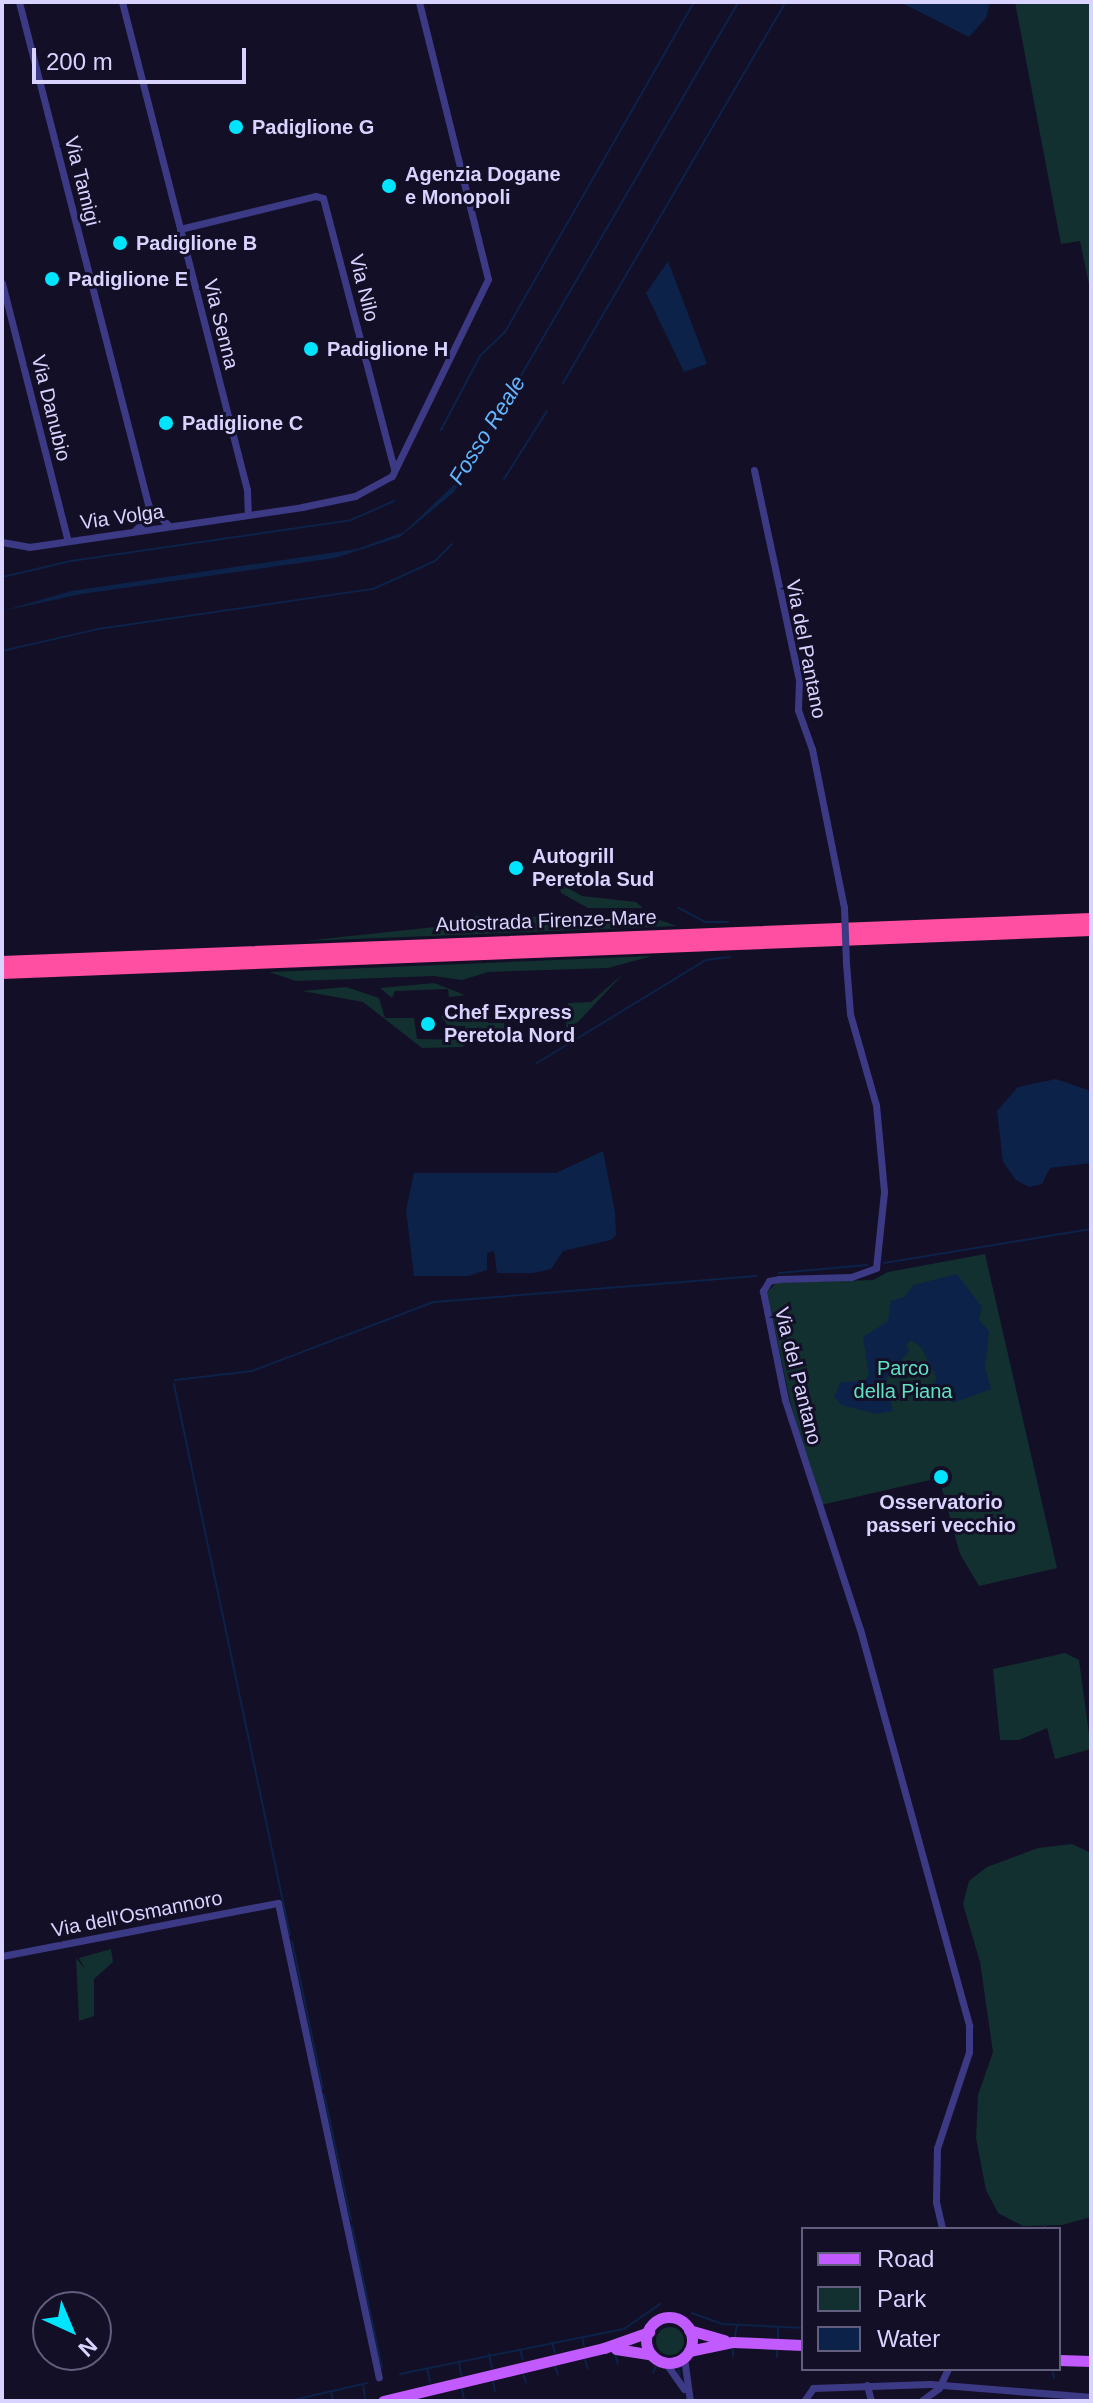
<!DOCTYPE html>
<html>
<head>
<meta charset="utf-8">
<style>
  body { margin:0 }
  #map { position:relative; width:1093px; height:2403px; overflow:hidden; background:#130f26; font-family:Helvetica,sans-serif }
  div>[style] { position:absolute }
  [style*='--x'] { left:calc(var(--x)*1px); top:calc(var(--y)*1px); width:calc(var(--w)*1px); rotate:calc(var(--a)*1deg) }
  .green>* { inset:0; background:#12302f }
  .round { border-radius:50% }
  .water>* { inset:0; background:#0c2248 }
  .stream>* { height:2px; margin:-1px; padding:0 1px; transform-origin:1px; border-radius:1px; background:#0c2248 }
  .minor>* { height:7px; margin:-3.5px; padding:0 3.5px; transform-origin:3.5px; border-radius:3.5px; background:#3d3a85 }
  .primary>* { height:11px; margin:-5.5px; padding:0 5.5px; transform-origin:5.5px; border-radius:5.5px; background:#c25bff }
  .primary>.ring { margin:-5.5px; padding:0; box-sizing:content-box; background:none; border:11px solid #c25bff; border-radius:50% }
  .motorway>* { height:12px; margin:-6px; padding:0 6px; transform-origin:6px; border-radius:6px; background:#ff4fa3 }
  .minor-bridge>* { height:7px; margin:-3.5px; padding:0 3.5px; transform-origin:3.5px; border-radius:3.5px; background:#3d3a85 }
  .dots>* { width:22px; height:22px; translate:-50% -50%; box-sizing:border-box; border:4px solid #130f26; border-radius:50% }
  span { translate:-50% -50%; white-space:nowrap; text-align:center; line-height:1.15; -webkit-text-stroke:6px #130f26; paint-order:stroke }
  .poi-label { font-size:20px; color:#d9d4ff; font-weight:700 }
  .left { translate:0 -50%; text-align:left }
  .street-label { font-size:20px; color:#d9d4ff }
  .park-label { font-size:20px; color:#5fe0c0 }
  .water-label { font-size:22px; color:#62b6ff; font-style:italic }
  .frame { position:absolute; inset:0; border:4px solid #d9d4ff; pointer-events:none }
  .legend { position:absolute; left:801px; top:2227px; width:260px; height:144px; box-sizing:border-box; background:#130f26; border:2px solid #625e7d; margin:0; padding:10px 14px; list-style:none; font-size:24px; color:#d9d4ff }
  .legend li { display:flex; align-items:center; gap:16px; height:40px }
  .legend b { width:40px; border:2px solid #625e7d }
  .north { position:absolute; left:32px; top:2291px; width:80px; height:80px; box-sizing:border-box; background:#130f26; border:2px solid #625e7d; border-radius:50%; rotate:136deg; font-size:22px; font-weight:700; line-height:32px; text-align:center; color:#d9d4ff }
  .north::after { content:''; display:block; margin:auto; width:28px; height:36px; background:#00e5ff; clip-path:polygon(50% 0,100% 100%,50% 72%,0 100%) }
  .scale { position:absolute; left:32px; top:48px; width:214px; height:36px; box-sizing:border-box; border:4px solid #d9d4ff; border-top:0; padding-left:10px; font-size:24px; line-height:28px; white-space:nowrap; color:#d9d4ff; -webkit-text-stroke:6px #130f26; paint-order:stroke }
</style>
</head>
<body>
<div id="map">
  <div class="green">
    <i style="clip-path:polygon(1015px 2px,1091px 2px,1091px 294px,1080px 241px,1061px 244px)"></i>
    <i style="clip-path:polygon(559px 883px,582px 896px,636px 902px,643px 908px,588px 908px,561px 893px)"></i>
    <i style="clip-path:polygon(477px 916px,654px 918px,677px 926px,304px 941px,435px 927px)"></i>
    <i style="clip-path:polygon(652px 956px,608px 968px,488px 972px,462px 980px,434px 976px,296px 981px,269px 972px)"></i>
    <i style="clip-path:polygon(624px 973px,578px 1022px,566px 1028px,568px 1003px,591px 1002px)"></i>
    <i style="clip-path:polygon(434px 983px,465px 995px,449px 997px,448px 989px,395px 991px,392px 998px,380px 988px)"></i>
    <i style="clip-path:polygon(346px 987px,379px 998px,385px 1018px,414px 1018px,417px 1039px,471px 1040px,462px 1047px,422px 1048px,363px 1002px,302px 991px)"></i>
    <i style="clip-path:polygon(472px 1008px,486px 1012px,488px 1023px,504px 1023px,504px 1031px,466px 1033px,465px 1026px,448px 1026px,441px 1016px,471px 1015px)"></i>
    <i style="clip-path:polygon(985px 1254px,1057px 1568px,979px 1586px,960px 1554px,939px 1478px,821px 1505px,790px 1401px,767px 1292px,776px 1283px,873px 1280px,888px 1272px)"></i>
    <i style="clip-path:polygon(1065px 1653px,1079px 1660px,1091px 1749px,1055px 1759px,1047px 1728px,1019px 1740px,1000px 1740px,993px 1669px)"></i>
    <i style="clip-path:polygon(1072px 1844px,1091px 1853px,1091px 2217px,1062px 2225px,1023px 2226px,998px 2213px,986px 2190px,976px 2138px,978px 2095px,993px 2052px,980px 1962px,963px 1904px,969px 1881px,987px 1867px,1038px 1848px)"></i>
    <i style="clip-path:polygon(111px 1949px,113px 1962px,94px 1979px,94px 2016px,79px 2021px,76px 1958px,85px 1969px,79px 1958px)"></i>
    <i class="round" style="left:656px;top:2327px;width:28px;height:28px"></i>
  </div>
  <div class="water">
    <i style="clip-path:polygon(900px 2px,990px 2px,986px 18px,969px 37px)"></i>
    <i style="clip-path:polygon(668px 261px,707px 364px,684px 372px,646px 293px)"></i>
    <i style="clip-path:polygon(517px 378px,454px 492px,400px 537px,335px 558px,82px 594px,2px 611px,71px 591px,357px 549px,404px 532px,458px 481px)"></i>
    <i style="clip-path:polygon(1056px 1079px,1091px 1091px,1091px 1163px,1050px 1168px,1042px 1184px,1029px 1187px,1016px 1180px,1003px 1162px,997px 1111px,1018px 1087px)"></i>
    <i style="clip-path:polygon(603px 1151px,615px 1212px,616px 1235px,611px 1240px,563px 1251px,551px 1269px,533px 1273px,497px 1273px,494px 1251px,487px 1253px,487px 1270px,468px 1276px,414px 1276px,406px 1210px,414px 1173px,556px 1173px)"></i>
    <i style="clip-path:polygon(957px 1274px,982px 1307px,979px 1320px,989px 1331px,985px 1367px,991px 1389px,953px 1403px,943px 1392px,931px 1389px,937px 1378px,921px 1347px,911px 1340px,906px 1345px,909px 1351px,885px 1380px,893px 1411px,877px 1414px,841px 1405px,834px 1396px,841px 1382px,865px 1381px,869px 1375px,863px 1337px,888px 1321px,891px 1301px,904px 1297px,914px 1285px)"></i>
  </div>
  <div class="stream">
    <i style="--x:519;--y:379;--w:436;--a:-59.8"></i>
    <i style="--x:563;--y:383;--w:441;--a:-59.7"></i>
    <i style="--x:441;--y:430;--w:84;--a:-62.2"></i>
    <i style="--x:480;--y:356;--w:35;--a:-44"></i>
    <i style="--x:505;--y:332;--w:380;--a:-60.2"></i>
    <i style="--x:504;--y:479;--w:80;--a:-57.7"></i>
    <i style="--x:2;--y:577;--w:71;--a:-13.1"></i>
    <i style="--x:71;--y:561;--w:283;--a:-8.3"></i>
    <i style="--x:351;--y:520;--w:47;--a:-23.8"></i>
    <i style="--x:2;--y:651;--w:98;--a:-12.9"></i>
    <i style="--x:98;--y:629;--w:278;--a:-8.3"></i>
    <i style="--x:373;--y:589;--w:68;--a:-24.3"></i>
    <i style="--x:435;--y:561;--w:24;--a:-45"></i>
    <i style="--x:679;--y:908;--w:30;--a:28"></i>
    <i style="--x:705;--y:922;--w:23;--a:0"></i>
    <i style="--x:537;--y:1063;--w:198;--a:-31.4"></i>
    <i style="--x:706;--y:960;--w:24;--a:-7"></i>
    <i style="--x:884;--y:1263;--w:210;--a:-9.3"></i>
    <i style="--x:779;--y:1273;--w:88;--a:-5.2"></i>
    <i style="--x:175;--y:1380;--w:78;--a:-6.7"></i>
    <i style="--x:252;--y:1371;--w:195;--a:-20.8"></i>
    <i style="--x:434;--y:1302;--w:324;--a:-4.6"></i>
    <i style="--x:174;--y:1384;--w:563;--a:78.11"></i>
    <i style="--x:292;--y:1941;--w:151;--a:78.2"></i>
    <i style="--x:324;--y:2094;--w:129;--a:77.9"></i>
    <i style="--x:1045;--y:2225;--w:4;--a:90"></i>
    <i style="--x:352;--y:2226;--w:145;--a:78.1"></i>
    <i style="--x:692;--y:2313;--w:33;--a:20"></i>
    <i style="--x:723;--y:2324;--w:80;--a:2.9"></i>
    <i style="--x:778;--y:2327;--w:11;--a:90"></i>
    <i style="--x:582;--y:2336;--w:10;--a:79"></i>
    <i style="--x:735;--y:2336;--w:11;--a:-80"></i>
    <i style="--x:552;--y:2342;--w:11;--a:75"></i>
    <i style="--x:520;--y:2349;--w:11;--a:75"></i>
    <i style="--x:489;--y:2354;--w:14;--a:78"></i>
    <i style="--x:615;--y:2354;--w:10;--a:73"></i>
    <i style="--x:733;--y:2356;--w:8;--a:-90"></i>
    <i style="--x:777;--y:2357;--w:7;--a:-90"></i>
    <i style="--x:585;--y:2360;--w:9;--a:72"></i>
    <i style="--x:459;--y:2361;--w:14;--a:82"></i>
    <i style="--x:555;--y:2366;--w:9;--a:72"></i>
    <i style="--x:427;--y:2368;--w:14;--a:78"></i>
    <i style="--x:678;--y:2368;--w:7;--a:74"></i>
    <i style="--x:1053;--y:2372;--w:6;--a:81"></i>
    <i style="--x:523;--y:2373;--w:10;--a:73"></i>
    <i style="--x:653;--y:2373;--w:8;--a:-67"></i>
    <i style="--x:400;--y:2374;--w:228;--a:-11.4"></i>
    <i style="--x:624;--y:2329;--w:44;--a:-34.8"></i>
    <i style="--x:493;--y:2381;--w:10;--a:79"></i>
    <i style="--x:363;--y:2384;--w:14;--a:82"></i>
    <i style="--x:462;--y:2389;--w:10;--a:79"></i>
    <i style="--x:331;--y:2391;--w:10;--a:79"></i>
    <i style="--x:289;--y:2401;--w:80;--a:-13"></i>
  </div>
  <div class="minor">
    <i style="--x:19;--y:2;--w:518;--a:75.59"></i>
    <i style="--x:148;--y:504;--w:15;--a:94"></i>
    <i style="--x:147;--y:519;--w:16;--a:137"></i>
    <i style="--x:122;--y:2;--w:504;--a:75.63"></i>
    <i style="--x:247;--y:490;--w:25;--a:88"></i>
    <i style="--x:180;--y:229;--w:139;--a:-13.7"></i>
    <i style="--x:315;--y:196;--w:8;--a:14"></i>
    <i style="--x:323;--y:198;--w:280;--a:75.3"></i>
    <i style="--x:2;--y:283;--w:266;--a:75.7"></i>
    <i style="--x:754;--y:470;--w:215;--a:77.9"></i>
    <i style="--x:799;--y:680;--w:30;--a:92"></i>
    <i style="--x:798;--y:710;--w:41;--a:70.3"></i>
    <i style="--x:812;--y:749;--w:161;--a:78.6"></i>
    <i style="--x:149;--y:506;--w:27;--a:45"></i>
    <i style="--x:2;--y:542;--w:27;--a:10"></i>
    <i style="--x:29;--y:547;--w:276;--a:-8.3"></i>
    <i style="--x:302;--y:507;--w:54;--a:-11.7"></i>
    <i style="--x:355;--y:496;--w:42;--a:-28.4"></i>
    <i style="--x:392;--y:476;--w:219;--a:-64"></i>
    <i style="--x:488;--y:279;--w:285;--a:-104"></i>
    <i style="--x:846;--y:963;--w:51;--a:85.5"></i>
    <i style="--x:850;--y:1014;--w:95;--a:74.1"></i>
    <i style="--x:876;--y:1105;--w:87;--a:84.7"></i>
    <i style="--x:884;--y:1192;--w:76;--a:96"></i>
    <i style="--x:876;--y:1268;--w:27;--a:160"></i>
    <i style="--x:851;--y:1277;--w:72;--a:178.4"></i>
    <i style="--x:779;--y:1279;--w:10;--a:169"></i>
    <i style="--x:769;--y:1281;--w:12;--a:121"></i>
    <i style="--x:763;--y:1291;--w:111;--a:78.6"></i>
    <i style="--x:785;--y:1400;--w:241;--a:71.9"></i>
    <i style="--x:860;--y:1629;--w:412;--a:74.6"></i>
    <i style="--x:969;--y:2026;--w:26;--a:90"></i>
    <i style="--x:969;--y:2052;--w:101;--a:108.4"></i>
    <i style="--x:937;--y:2148;--w:54;--a:91.1"></i>
    <i style="--x:936;--y:2202;--w:28;--a:77"></i>
    <i style="--x:2;--y:1956;--w:281;--a:-10.9"></i>
    <i style="--x:278;--y:1903;--w:485;--a:78"></i>
    <i style="--x:684;--y:2358;--w:43;--a:82.1"></i>
    <i style="--x:665;--y:2362;--w:33;--a:55"></i>
    <i style="--x:867;--y:2385;--w:16;--a:76"></i>
    <i style="--x:804;--y:2401;--w:16;--a:-55"></i>
    <i style="--x:813;--y:2388;--w:117;--a:-2"></i>
    <i style="--x:930;--y:2384;--w:162;--a:4.6"></i>
    <i style="--x:921;--y:2401;--w:22;--a:-36"></i>
    <i style="--x:939;--y:2388;--w:21;--a:-65"></i>
  </div>
  <div class="primary">
    <i class="ring" style="left:646px;top:2317px;width:35px;height:35px"></i>
    <i style="--x:689;--y:2330;--w:37;--a:16"></i>
    <i style="--x:616;--y:2349;--w:36;--a:9"></i>
    <i style="--x:689;--y:2351;--w:45;--a:-11.6"></i>
    <i style="--x:733;--y:2342;--w:70;--a:2.5"></i>
    <i style="--x:1059;--y:2360;--w:32;--a:2"></i>
    <i style="--x:383;--y:2401;--w:227;--a:-13.5"></i>
    <i style="--x:604;--y:2348;--w:48;--a:-19.6"></i>
  </div>
  <div class="motorway">
    <i style="--x:2;--y:962;--w:1090;--a:-2.26"></i>
    <i style="--x:2;--y:973;--w:1090;--a:-2.26"></i>
  </div>
  <div class="minor-bridge">
    <i style="--x:844;--y:907;--w:56;--a:88"></i>
  </div>
  <div class="dots">
    <i style="left:236px;top:127px;background:#00e5ff"></i>
    <i style="left:389px;top:186px;background:#00e5ff"></i>
    <i style="left:120px;top:243px;background:#00e5ff"></i>
    <i style="left:52px;top:279px;background:#00e5ff"></i>
    <i style="left:311px;top:349px;background:#00e5ff"></i>
    <i style="left:166px;top:423px;background:#00e5ff"></i>
    <i style="left:516px;top:868px;background:#00e5ff"></i>
    <i style="left:428px;top:1024px;background:#00e5ff"></i>
    <i style="left:941px;top:1477px;background:#00e5ff"></i>
  </div>
  <div class="poi-label">
    <span class="left" style="left:252px;top:127px">Padiglione G</span>
    <span class="left" style="left:405px;top:186px">Agenzia Dogane<br>e Monopoli</span>
    <span class="left" style="left:136px;top:243px">Padiglione B</span>
    <span class="left" style="left:68px;top:279px">Padiglione E</span>
    <span class="left" style="left:327px;top:349px">Padiglione H</span>
    <span class="left" style="left:182px;top:423px">Padiglione C</span>
    <span class="left" style="left:532px;top:868px">Autogrill<br>Peretola Sud</span>
    <span class="left" style="left:444px;top:1024px">Chef Express<br>Peretola Nord</span>
    <span style="left:941px;top:1514px">Osservatorio<br>passeri vecchio</span>
  </div>
  <div class="street-label">
    <span style="left:82px;top:181px;rotate:76deg">Via Tamigi</span>
    <span style="left:364px;top:288px;rotate:76deg">Via Nilo</span>
    <span style="left:221px;top:324px;rotate:76deg">Via Senna</span>
    <span style="left:51px;top:408px;rotate:76deg">Via Danubio</span>
    <span style="left:122px;top:517px;rotate:-8deg">Via Volga</span>
    <span style="left:806px;top:649px;rotate:79deg">Via del Pantano</span>
    <span style="left:546px;top:921px;rotate:-2deg">Autostrada Firenze-Mare</span>
    <span style="left:798px;top:1376px;rotate:76deg">Via del Pantano</span>
    <span style="left:137px;top:1914px;rotate:-11deg">Via dell'Osmannoro</span>
  </div>
  <div class="park-label">
    <span style="left:903px;top:1380px">Parco<br>della Piana</span>
  </div>
  <div class="water-label">
    <span style="left:487px;top:430px;rotate:-58deg">Fosso Reale</span>
  </div>
  <div class="frame"></div>
  <ul class="legend">
  <li><b style="height:10px;background:#c25bff"></b>Road</li>
  <li><b style="height:22px;background:#12302f"></b>Park</li>
  <li><b style="height:22px;background:#0c2248"></b>Water</li>
  </ul>
  <div class="north">N</div>
  <div class="scale">200 m</div>
</div>
</body>
</html>
